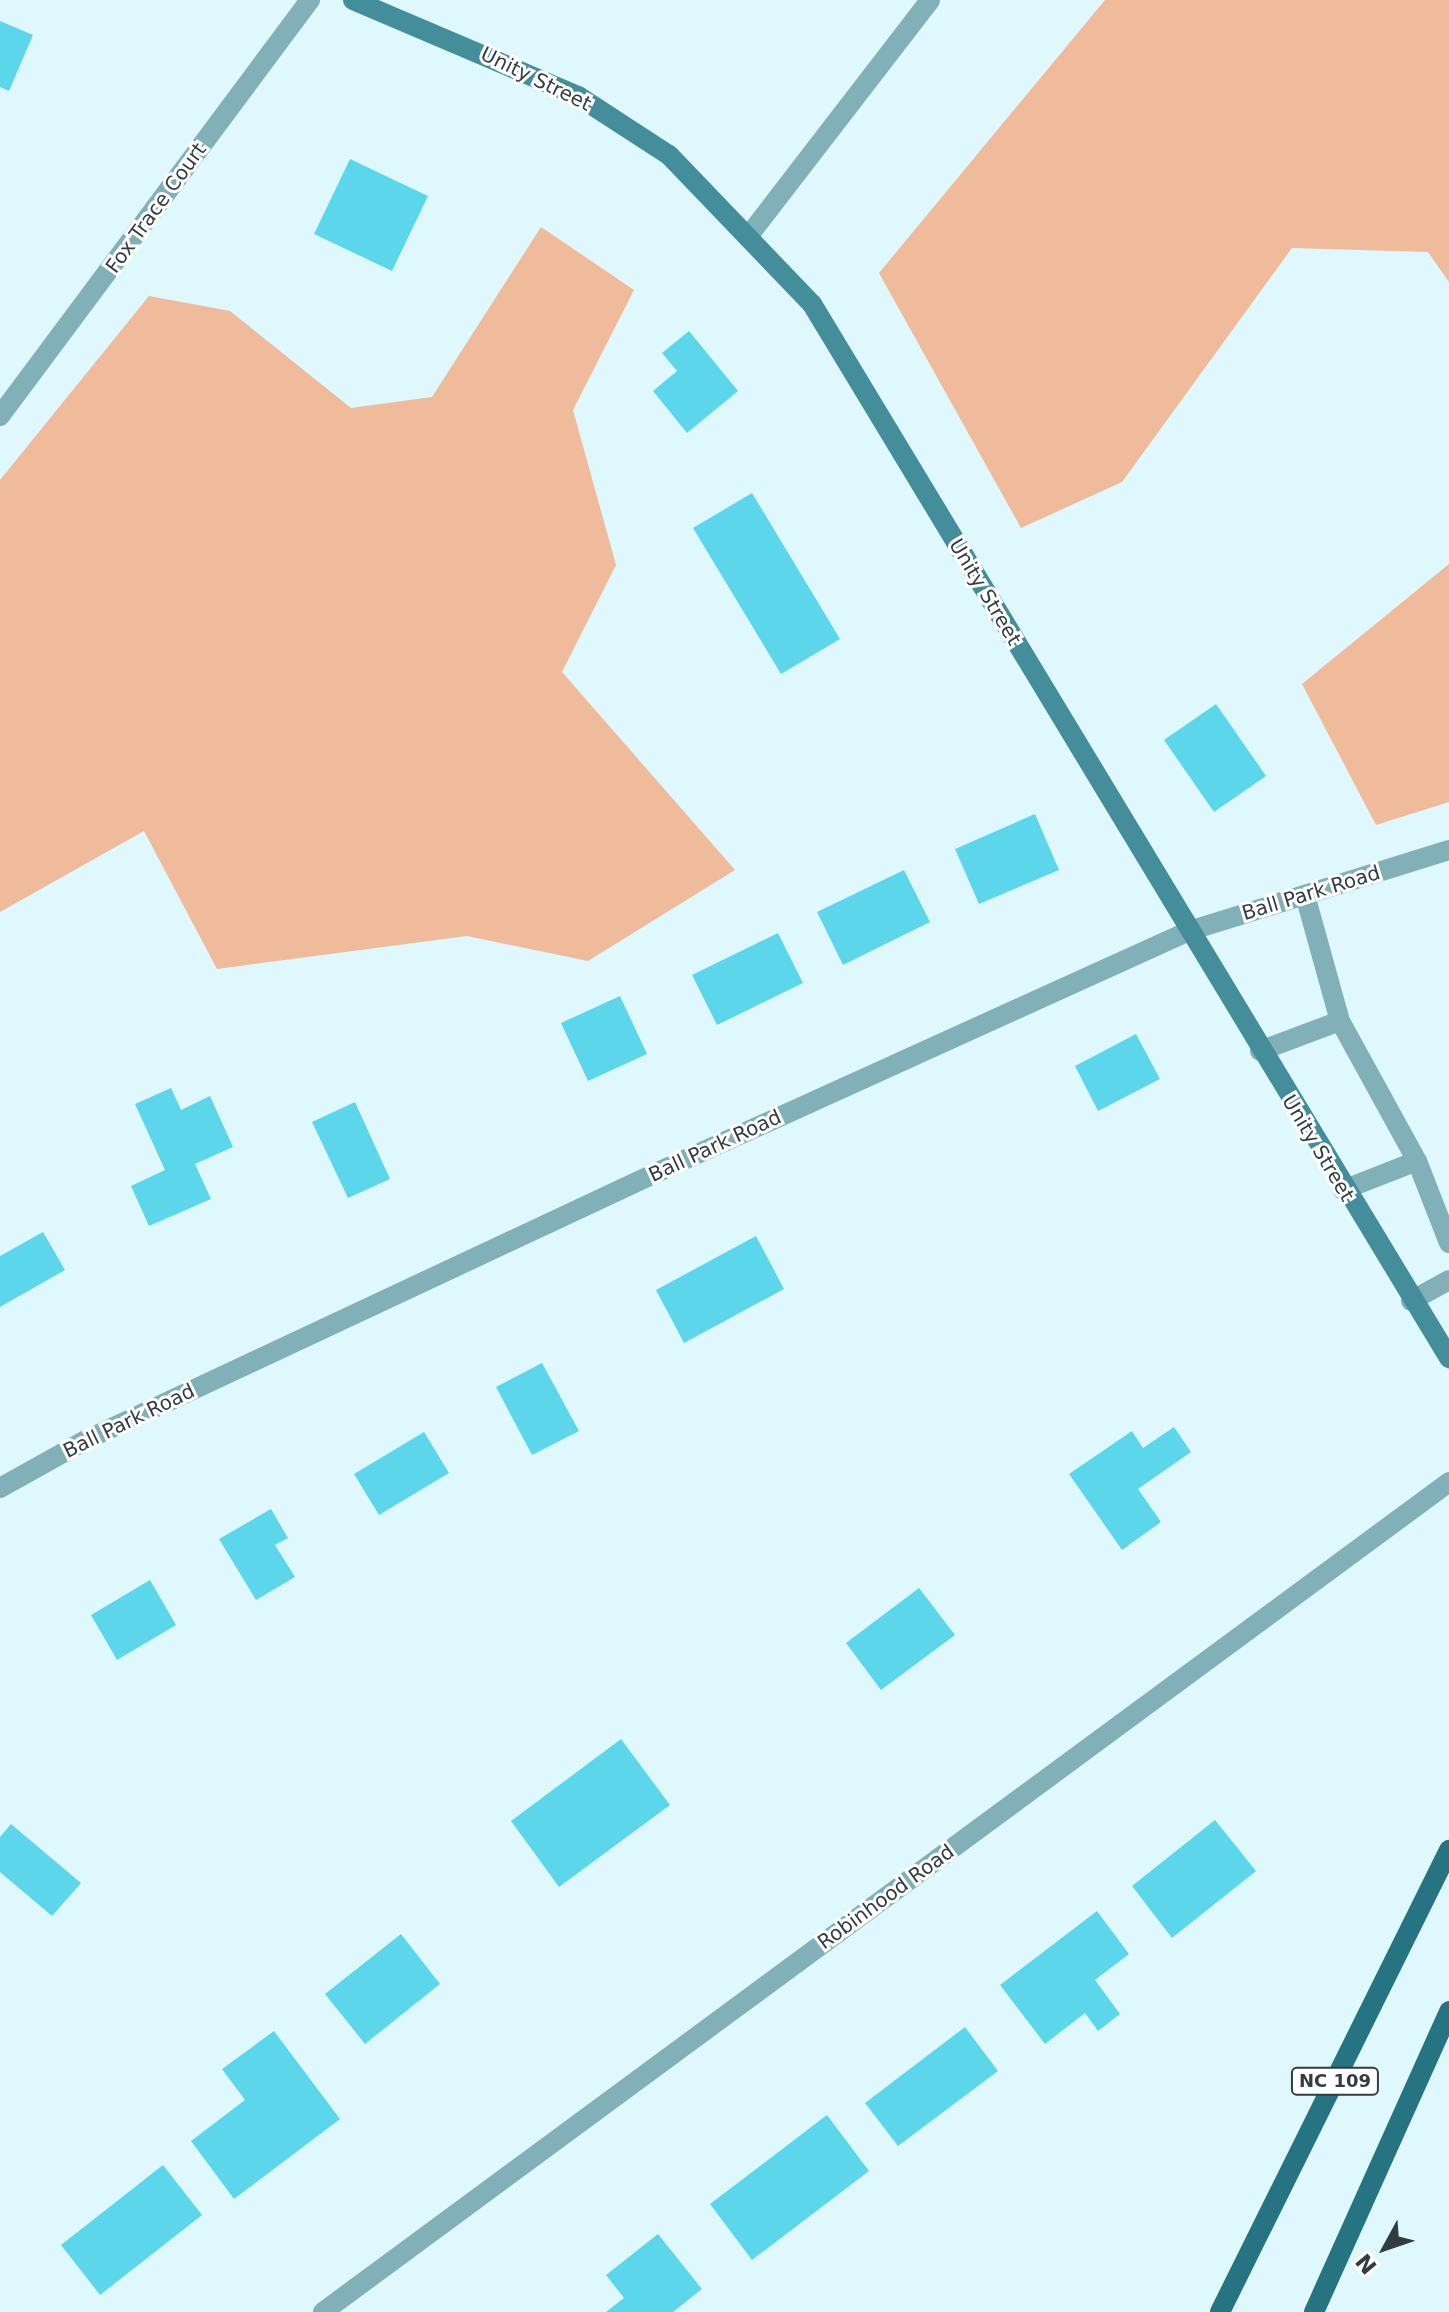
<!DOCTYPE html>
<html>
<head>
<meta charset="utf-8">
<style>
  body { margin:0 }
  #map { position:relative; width:1449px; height:2312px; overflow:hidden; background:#def8fd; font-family:"DejaVu Sans",sans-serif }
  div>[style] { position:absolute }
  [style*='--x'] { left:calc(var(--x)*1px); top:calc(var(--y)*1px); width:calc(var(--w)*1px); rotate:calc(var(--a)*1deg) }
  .green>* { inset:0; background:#efbb9a }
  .building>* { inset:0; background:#5bd6eb }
  .lane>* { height:20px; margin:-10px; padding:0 10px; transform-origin:10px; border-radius:10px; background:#82b0b8 }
  .street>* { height:20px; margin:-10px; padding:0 10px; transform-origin:10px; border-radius:10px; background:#82b0b8 }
  .secondary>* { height:20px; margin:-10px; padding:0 10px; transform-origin:10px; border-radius:10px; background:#448e9b }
  .primary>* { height:20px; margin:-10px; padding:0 10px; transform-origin:10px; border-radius:10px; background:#267481 }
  span { translate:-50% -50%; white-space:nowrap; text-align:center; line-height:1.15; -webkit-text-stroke:6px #fff; paint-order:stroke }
  .shield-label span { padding:2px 6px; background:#fff; border:2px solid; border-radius:6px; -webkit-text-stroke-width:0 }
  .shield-label { font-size:18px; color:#333d3f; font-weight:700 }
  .street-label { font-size:20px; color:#333d3f }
  .north { position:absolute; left:1345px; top:2208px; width:80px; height:80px; -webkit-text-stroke:6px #fff; paint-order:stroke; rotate:230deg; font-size:22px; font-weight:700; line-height:32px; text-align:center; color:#333d3f }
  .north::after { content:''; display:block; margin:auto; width:28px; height:36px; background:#333d3f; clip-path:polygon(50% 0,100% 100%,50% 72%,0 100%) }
</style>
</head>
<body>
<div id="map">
  <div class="green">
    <i style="clip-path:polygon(1105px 0,1449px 0,1449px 282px,1428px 252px,1292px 248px,1122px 482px,1021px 528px,879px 273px)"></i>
    <i style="clip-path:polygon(541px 227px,634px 290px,573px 410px,616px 565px,562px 672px,735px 870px,588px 961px,467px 936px,217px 969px,144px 831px,0 912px,0 480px,149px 296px,230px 311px,351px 408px,432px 397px)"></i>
    <i style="clip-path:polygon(1449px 564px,1449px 802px,1376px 825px,1302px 684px)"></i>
  </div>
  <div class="building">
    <i style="clip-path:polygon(0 21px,33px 35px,9px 91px,0 87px)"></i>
    <i style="clip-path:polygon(350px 159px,428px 196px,392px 271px,314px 234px)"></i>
    <i style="clip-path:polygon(689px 331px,738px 391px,687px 433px,653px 391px,677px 371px,662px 353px)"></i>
    <i style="clip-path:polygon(752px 493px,840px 639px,781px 674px,693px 528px)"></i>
    <i style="clip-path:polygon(1216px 704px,1266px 776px,1214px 812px,1164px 740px)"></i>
    <i style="clip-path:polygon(1035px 814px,1059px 870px,979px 904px,955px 849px)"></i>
    <i style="clip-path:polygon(904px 870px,930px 922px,843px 965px,817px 912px)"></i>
    <i style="clip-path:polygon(778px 933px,803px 983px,717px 1025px,692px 975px)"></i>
    <i style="clip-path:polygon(620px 996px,647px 1054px,588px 1081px,561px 1023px)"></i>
    <i style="clip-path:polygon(1136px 1034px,1160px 1079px,1098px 1111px,1075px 1066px)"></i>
    <i style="clip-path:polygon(171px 1088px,181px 1110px,210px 1096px,233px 1147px,195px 1164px,211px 1199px,149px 1226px,131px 1186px,165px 1170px,135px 1104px)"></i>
    <i style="clip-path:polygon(355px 1102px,390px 1179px,348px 1198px,312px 1122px)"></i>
    <i style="clip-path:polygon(43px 1232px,65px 1270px,0 1307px,0 1256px)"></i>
    <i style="clip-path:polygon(756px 1236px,784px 1289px,684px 1343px,656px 1290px)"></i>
    <i style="clip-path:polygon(542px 1363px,579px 1431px,532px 1455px,496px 1387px)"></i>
    <i style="clip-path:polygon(1174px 1427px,1191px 1452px,1138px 1489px,1161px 1522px,1122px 1550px,1069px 1474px,1132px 1431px,1143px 1448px)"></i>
    <i style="clip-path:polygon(424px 1432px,449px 1473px,379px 1515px,354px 1474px)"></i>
    <i style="clip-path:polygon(271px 1509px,288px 1538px,275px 1545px,295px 1577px,256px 1600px,219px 1539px)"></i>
    <i style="clip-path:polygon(150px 1580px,176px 1625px,117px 1660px,91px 1615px)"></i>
    <i style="clip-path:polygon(919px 1588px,955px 1635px,881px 1690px,846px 1643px)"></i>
    <i style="clip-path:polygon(621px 1739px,670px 1805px,559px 1887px,511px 1821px)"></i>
    <i style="clip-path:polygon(1215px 1820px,1256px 1871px,1172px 1938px,1132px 1886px)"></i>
    <i style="clip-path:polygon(11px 1824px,81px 1883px,52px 1916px,0 1872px,0 1837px)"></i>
    <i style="clip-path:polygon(1097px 1911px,1129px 1954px,1095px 1980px,1120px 2014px,1098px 2031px,1085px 2013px,1045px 2044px,1000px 1985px)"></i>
    <i style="clip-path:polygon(401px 1934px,440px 1984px,365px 2044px,325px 1994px)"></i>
    <i style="clip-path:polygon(965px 2027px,998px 2071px,898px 2146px,865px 2103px)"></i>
    <i style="clip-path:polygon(274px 2031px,340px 2119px,234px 2199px,191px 2141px,245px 2100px,222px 2069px)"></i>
    <i style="clip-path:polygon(827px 2115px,869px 2171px,752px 2260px,710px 2204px)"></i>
    <i style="clip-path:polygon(163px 2165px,202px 2215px,100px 2295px,61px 2245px)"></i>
    <i style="clip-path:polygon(658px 2234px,702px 2289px,673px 2312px,606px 2312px,624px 2298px,606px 2275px)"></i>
  </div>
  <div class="lane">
    <i style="--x:750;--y:234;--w:295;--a:-52.4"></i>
    <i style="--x:1305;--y:895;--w:131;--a:74.5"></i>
    <i style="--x:1340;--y:1021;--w:160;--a:61.2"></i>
    <i style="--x:1417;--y:1161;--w:88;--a:68.7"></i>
    <i style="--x:1260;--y:1051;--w:85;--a:-20.6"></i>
    <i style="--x:1343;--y:1190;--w:79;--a:-21.4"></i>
    <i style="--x:1411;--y:1301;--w:43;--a:-28.9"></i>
  </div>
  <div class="street">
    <i style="--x:0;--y:416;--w:519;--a:-53.31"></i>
    <i style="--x:0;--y:1488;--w:98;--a:-29.2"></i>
    <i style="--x:86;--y:1440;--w:636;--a:-25.11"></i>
    <i style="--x:662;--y:1170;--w:579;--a:-24.39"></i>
    <i style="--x:1189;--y:931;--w:272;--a:-17.3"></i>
    <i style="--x:323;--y:2312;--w:1399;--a:-36.39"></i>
  </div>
  <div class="secondary">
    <i style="--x:353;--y:0;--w:245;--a:23.1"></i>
    <i style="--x:578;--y:96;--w:108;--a:33"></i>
    <i style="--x:669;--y:155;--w:207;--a:46.2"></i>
    <i style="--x:812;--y:304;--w:1232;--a:58.85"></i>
  </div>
  <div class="primary">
    <i style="--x:1220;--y:2312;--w:516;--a:-63.63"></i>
    <i style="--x:1314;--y:2312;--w:330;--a:-65.8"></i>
  </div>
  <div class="shield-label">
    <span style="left:1335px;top:2081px">NC 109</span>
  </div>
  <div class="street-label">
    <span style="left:536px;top:79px;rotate:26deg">Unity Street</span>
    <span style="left:156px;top:208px;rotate:-54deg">Fox Trace Court</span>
    <span style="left:985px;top:592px;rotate:59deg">Unity Street</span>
    <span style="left:1311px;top:893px;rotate:-17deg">Ball Park Road</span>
    <span style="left:715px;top:1146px;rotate:-25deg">Ball Park Road</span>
    <span style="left:1318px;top:1148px;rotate:59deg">Unity Street</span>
    <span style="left:129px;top:1421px;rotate:-26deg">Ball Park Road</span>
    <span style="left:886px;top:1897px;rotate:-36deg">Robinhood Road</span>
  </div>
  <div class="north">N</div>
</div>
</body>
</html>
